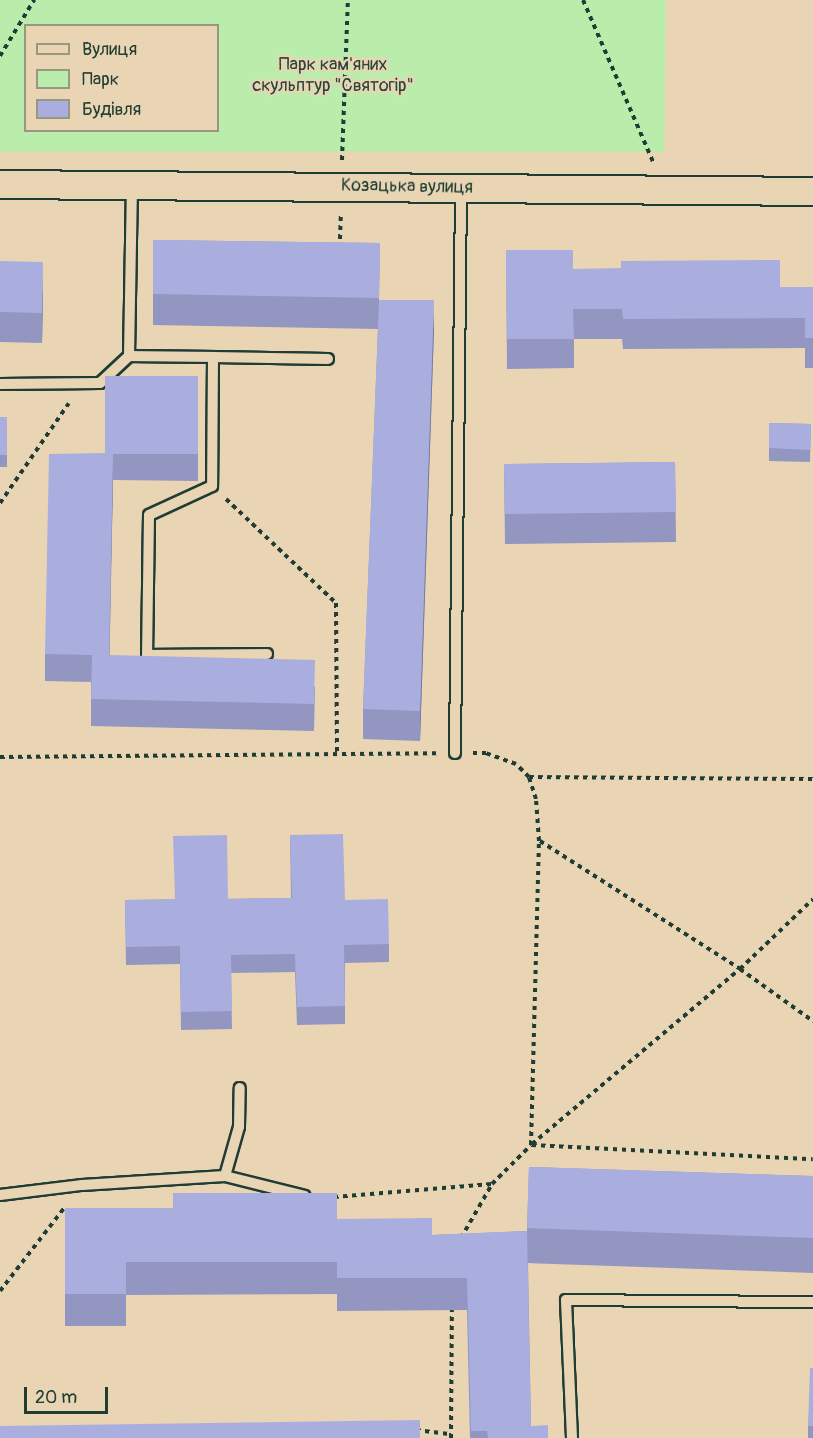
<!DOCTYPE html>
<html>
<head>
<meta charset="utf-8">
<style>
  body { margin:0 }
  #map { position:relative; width:813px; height:1438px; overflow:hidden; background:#e9d5b3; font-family:Pangolin,sans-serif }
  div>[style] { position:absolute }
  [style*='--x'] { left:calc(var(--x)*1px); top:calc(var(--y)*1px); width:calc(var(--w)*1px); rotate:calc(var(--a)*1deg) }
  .green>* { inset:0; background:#baecac }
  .path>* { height:4px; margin-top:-2px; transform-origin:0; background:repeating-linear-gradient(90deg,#1f3d34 0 4.5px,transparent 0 9px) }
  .roads { filter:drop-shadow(2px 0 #1f3d34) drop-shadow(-2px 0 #1f3d34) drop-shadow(0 2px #1f3d34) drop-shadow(0 -2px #1f3d34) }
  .service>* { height:10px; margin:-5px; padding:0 5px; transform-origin:5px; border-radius:5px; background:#e9d5b3 }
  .tertiary>* { height:27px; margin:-13.5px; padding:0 13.5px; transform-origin:13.5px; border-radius:13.5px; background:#e9d5b3 }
  .wall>* { inset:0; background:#9296c0 }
  .shaded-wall>* { inset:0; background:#777a9c }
  .building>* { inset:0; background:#aaaedf }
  span { translate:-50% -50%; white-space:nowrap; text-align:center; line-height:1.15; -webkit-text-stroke:4.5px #e9d5b3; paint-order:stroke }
  .park-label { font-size:18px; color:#27463a }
  .street-label { font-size:18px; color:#1f3d34 }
  .legend { position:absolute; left:24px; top:24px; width:195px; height:108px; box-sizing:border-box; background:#e9d5b3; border:2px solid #989880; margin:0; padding:8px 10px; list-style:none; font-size:18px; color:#1f3d34 }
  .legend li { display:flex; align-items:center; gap:12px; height:30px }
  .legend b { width:30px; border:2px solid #989880 }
  .scale { position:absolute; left:24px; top:1387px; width:84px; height:27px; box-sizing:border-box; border:3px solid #1f3d34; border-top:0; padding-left:8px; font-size:18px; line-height:21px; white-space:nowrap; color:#1f3d34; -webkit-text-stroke:4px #e9d5b3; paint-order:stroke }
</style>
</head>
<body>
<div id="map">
  <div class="green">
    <i style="clip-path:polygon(evenodd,0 0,666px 0,664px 152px,0 152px,0 0,26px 26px,218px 26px,218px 130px,26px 130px,26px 26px)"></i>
  </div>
  <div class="path">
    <i style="--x:583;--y:0;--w:176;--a:66.6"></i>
    <i style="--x:0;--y:56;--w:66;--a:-58.7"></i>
    <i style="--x:342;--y:160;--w:160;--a:-87.9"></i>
    <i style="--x:340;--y:239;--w:26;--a:-88"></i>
    <i style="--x:226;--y:499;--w:151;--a:43.4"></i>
    <i style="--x:336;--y:603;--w:151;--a:89.6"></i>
    <i style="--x:0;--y:503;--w:121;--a:-55.4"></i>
    <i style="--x:0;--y:757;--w:438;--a:-0.5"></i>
    <i style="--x:529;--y:777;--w:284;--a:0.4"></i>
    <i style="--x:540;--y:841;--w:237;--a:32.6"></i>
    <i style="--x:740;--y:969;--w:90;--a:35.5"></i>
    <i style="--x:532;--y:1144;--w:272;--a:-40.1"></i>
    <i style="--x:740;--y:969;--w:101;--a:-43.8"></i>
    <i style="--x:532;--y:1145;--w:281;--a:2.9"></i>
    <i style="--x:334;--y:1197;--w:158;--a:-4.7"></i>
    <i style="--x:461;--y:1238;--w:62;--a:-60.1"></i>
    <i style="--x:492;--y:1184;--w:55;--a:-45"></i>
    <i style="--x:531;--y:1145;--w:304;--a:-88.5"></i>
    <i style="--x:539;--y:841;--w:42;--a:-94.1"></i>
    <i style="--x:536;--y:799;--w:23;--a:-108"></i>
    <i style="--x:529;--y:777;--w:18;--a:-135"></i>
    <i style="--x:516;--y:764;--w:32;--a:-160"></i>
    <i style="--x:486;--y:753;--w:13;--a:180"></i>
    <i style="--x:0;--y:1291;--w:106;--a:-52.3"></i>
    <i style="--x:416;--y:1430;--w:35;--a:7"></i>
    <i style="--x:451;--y:1438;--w:131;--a:-89.6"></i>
  </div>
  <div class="roads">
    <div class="service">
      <i style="--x:129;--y:356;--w:84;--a:0.7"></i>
      <i style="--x:213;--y:357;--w:129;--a:90.4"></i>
      <i style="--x:212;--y:486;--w:69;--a:155.3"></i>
      <i style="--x:149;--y:515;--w:140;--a:90.8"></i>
      <i style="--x:147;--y:655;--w:120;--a:-0.5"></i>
      <i style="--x:213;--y:357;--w:115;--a:1"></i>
      <i style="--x:0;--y:384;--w:100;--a:-0.6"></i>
      <i style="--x:100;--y:383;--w:40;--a:-43"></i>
      <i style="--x:129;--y:356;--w:169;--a:-89"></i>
      <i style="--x:455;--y:753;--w:564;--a:-89.39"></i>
      <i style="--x:225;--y:1176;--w:51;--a:-74.1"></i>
      <i style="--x:239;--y:1127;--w:39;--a:-89"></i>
      <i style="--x:0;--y:1195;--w:83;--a:-7"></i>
      <i style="--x:82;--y:1185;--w:143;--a:-3.6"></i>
      <i style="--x:225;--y:1176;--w:82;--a:14"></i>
      <i style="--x:572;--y:1438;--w:138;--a:-92.5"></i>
      <i style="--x:566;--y:1300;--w:247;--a:0.5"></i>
    </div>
    <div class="tertiary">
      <i style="--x:0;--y:184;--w:813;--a:0.49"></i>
    </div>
  </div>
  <div class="wall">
    <i style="clip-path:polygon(153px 240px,380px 243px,379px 300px,434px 329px,420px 741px,363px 739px,363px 709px,378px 329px,153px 325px)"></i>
    <i style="clip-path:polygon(506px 250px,573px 269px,780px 287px,813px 287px,813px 368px,805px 368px,805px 348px,623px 349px,622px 339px,574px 339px,574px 368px,507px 369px)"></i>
    <i style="clip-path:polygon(0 261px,43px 292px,42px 343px,0 342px)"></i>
    <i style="clip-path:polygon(198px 376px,198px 481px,113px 480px,109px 655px,315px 687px,314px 731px,91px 726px,91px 682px,45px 681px,45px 654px,105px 453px)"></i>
    <i style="clip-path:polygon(0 417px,7px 417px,7px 467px,0 467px)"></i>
    <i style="clip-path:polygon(769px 423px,811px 424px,810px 462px,769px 461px)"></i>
    <i style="clip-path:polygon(675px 462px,676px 542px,505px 544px,504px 464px)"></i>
    <i style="clip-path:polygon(290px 835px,345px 900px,389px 944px,389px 962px,345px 963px,345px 1024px,297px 1025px,295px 972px,231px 973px,232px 1029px,181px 1030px,180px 964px,126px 965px,125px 900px,291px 898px)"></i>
    <i style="clip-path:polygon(529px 1167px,813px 1176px,813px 1273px,528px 1263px,531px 1426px,548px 1438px,470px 1438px,467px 1310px,337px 1311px,337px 1294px,126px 1295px,126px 1326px,65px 1326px,65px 1208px,337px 1219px,432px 1235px,527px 1231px)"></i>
    <i style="clip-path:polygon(813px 1368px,813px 1438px,808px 1438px,808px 1426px)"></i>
  </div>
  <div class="shaded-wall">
    <i style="clip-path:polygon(43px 262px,43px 292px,42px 343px,42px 313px)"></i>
    <i style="clip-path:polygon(434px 300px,434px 329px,420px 741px,420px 711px)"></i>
    <i style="clip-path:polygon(113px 454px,113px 480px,109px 682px,109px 655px)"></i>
  </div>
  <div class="building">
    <i style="clip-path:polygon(153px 240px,380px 243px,379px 298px,153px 294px)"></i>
    <i style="clip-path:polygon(506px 250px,573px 250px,573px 269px,621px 268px,621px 261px,780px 260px,780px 287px,813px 287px,813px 338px,805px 338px,805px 318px,623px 319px,622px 309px,573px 309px,574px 339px,507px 339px)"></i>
    <i style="clip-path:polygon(0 261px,43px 262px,42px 313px,0 312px)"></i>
    <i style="clip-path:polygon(379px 300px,434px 300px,420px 711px,363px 709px)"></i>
    <i style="clip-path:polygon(105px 376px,198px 376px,198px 454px,113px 454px,109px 655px,315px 660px,314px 704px,91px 699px,92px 655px,45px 654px,49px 454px,105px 453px)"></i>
    <i style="clip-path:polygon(0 417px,7px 417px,7px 455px,0 455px)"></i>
    <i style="clip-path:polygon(769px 423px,811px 424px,810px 450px,769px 448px)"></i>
    <i style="clip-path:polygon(675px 462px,676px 512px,505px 514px,504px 464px)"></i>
    <i style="clip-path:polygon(343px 834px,345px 900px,388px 899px,389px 944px,344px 945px,345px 1006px,297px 1007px,295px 954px,231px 955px,232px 1011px,181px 1012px,180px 946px,126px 947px,125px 900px,175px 899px,173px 836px,227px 835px,228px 899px,292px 898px,290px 835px)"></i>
    <i style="clip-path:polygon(529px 1167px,813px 1176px,813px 1238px,527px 1228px)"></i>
    <i style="clip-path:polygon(173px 1193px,337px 1193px,337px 1219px,432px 1218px,432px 1235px,527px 1231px,531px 1426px,548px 1425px,548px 1438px,488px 1438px,487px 1431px,471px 1431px,467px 1278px,337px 1278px,337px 1262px,126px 1262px,126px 1294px,65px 1294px,65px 1208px,173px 1208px)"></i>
    <i style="clip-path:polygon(810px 1368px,813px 1368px,813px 1426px,808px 1426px)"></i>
    <i style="clip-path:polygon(420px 1420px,420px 1438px,0 1438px,0 1426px)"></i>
  </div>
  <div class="park-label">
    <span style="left:333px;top:76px">Парк кам'яних<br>скульптур "Святогір"</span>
  </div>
  <div class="street-label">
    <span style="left:407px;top:187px;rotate:1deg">Козацька вулиця</span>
  </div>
  <ul class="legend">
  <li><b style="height:8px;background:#e9d5b3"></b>Вулиця</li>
  <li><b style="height:16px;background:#baecac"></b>Парк</li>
  <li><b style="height:16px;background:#aaaedf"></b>Будівля</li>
  </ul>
  <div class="scale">20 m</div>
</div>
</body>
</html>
